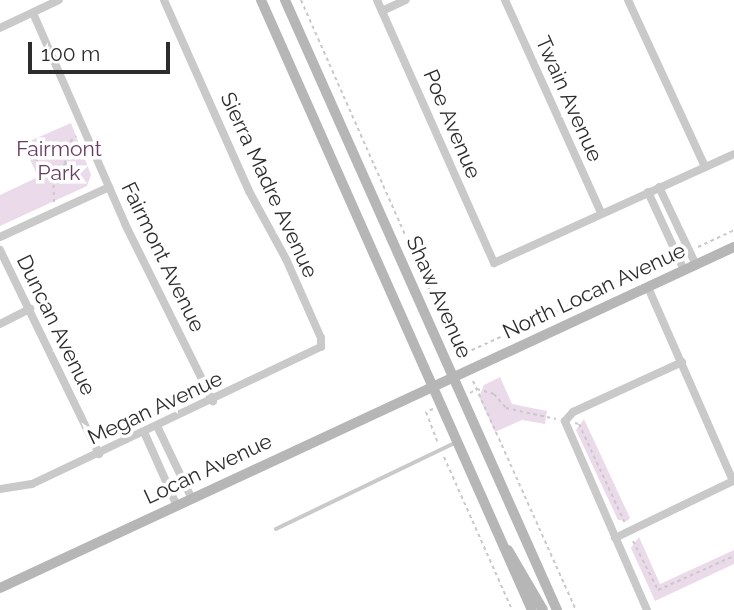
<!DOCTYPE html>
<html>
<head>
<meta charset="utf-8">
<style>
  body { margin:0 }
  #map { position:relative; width:734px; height:610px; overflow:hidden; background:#fff; font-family:Raleway,sans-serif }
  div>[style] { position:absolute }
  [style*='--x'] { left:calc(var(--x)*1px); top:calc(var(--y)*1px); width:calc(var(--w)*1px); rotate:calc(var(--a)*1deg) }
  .green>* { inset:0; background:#eadaea }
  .path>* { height:2px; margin-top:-1px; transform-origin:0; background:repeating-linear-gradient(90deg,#c9c9c9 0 3.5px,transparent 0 7px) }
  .lane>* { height:3.5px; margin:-1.75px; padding:0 1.75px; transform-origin:1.75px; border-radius:1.75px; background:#c9c9c9 }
  .street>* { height:8px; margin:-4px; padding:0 4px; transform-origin:4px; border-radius:4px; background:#c9c9c9 }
  .secondary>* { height:10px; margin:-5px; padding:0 5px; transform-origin:5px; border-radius:5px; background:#b6b6b6 }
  span { translate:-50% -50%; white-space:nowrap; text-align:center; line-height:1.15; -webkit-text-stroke:7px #fff; paint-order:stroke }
  .street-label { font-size:21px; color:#2c2c2c }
  .park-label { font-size:21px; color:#673b63 }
  .scale { position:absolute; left:28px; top:42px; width:142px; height:32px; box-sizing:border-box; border:4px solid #2c2c2c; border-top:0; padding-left:9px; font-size:21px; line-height:24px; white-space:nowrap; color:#2c2c2c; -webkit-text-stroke:5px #fff; paint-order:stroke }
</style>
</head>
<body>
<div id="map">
  <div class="green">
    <i style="clip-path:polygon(71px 123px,91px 175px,87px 186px,0 226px,0 195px,38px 177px,23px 144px)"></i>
    <i style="clip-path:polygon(500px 377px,512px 404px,547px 411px,545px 424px,522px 420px,495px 432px,479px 397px,484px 385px)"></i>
    <i style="clip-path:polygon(584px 419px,630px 518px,627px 521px,618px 520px,576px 430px)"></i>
    <i style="clip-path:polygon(639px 537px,660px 584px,734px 550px,734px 564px,655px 601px,631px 548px)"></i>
  </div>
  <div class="path">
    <i style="--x:301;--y:0;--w:389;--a:66.1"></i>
    <i style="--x:459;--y:356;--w:232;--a:-24.7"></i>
    <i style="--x:55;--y:142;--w:25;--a:63"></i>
    <i style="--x:66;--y:164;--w:25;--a:153"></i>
    <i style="--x:44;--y:175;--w:25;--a:-117"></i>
    <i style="--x:33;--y:153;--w:25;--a:-27"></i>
    <i style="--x:60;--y:151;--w:22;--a:-43"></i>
    <i style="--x:53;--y:171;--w:31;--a:88"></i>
    <i style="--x:698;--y:247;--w:40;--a:-25"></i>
    <i style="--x:473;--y:381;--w:251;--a:65.8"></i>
    <i style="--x:470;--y:393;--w:8;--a:-30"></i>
    <i style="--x:477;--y:389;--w:18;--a:16"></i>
    <i style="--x:494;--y:394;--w:18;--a:49"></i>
    <i style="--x:506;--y:408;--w:51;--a:12.4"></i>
    <i style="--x:433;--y:409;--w:8;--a:157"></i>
    <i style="--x:426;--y:412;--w:33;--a:69"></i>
    <i style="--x:575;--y:423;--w:4;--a:14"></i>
    <i style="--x:579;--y:424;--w:109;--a:65.1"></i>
    <i style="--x:444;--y:457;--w:167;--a:66"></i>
    <i style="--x:633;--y:541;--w:55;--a:63"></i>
    <i style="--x:658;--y:590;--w:83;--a:-24.1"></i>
  </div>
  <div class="lane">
    <i style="--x:276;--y:529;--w:199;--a:-25.7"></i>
  </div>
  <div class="street">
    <i style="--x:377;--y:0;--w:288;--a:66"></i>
    <i style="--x:494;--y:263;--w:264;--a:-24.4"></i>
    <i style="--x:505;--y:0;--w:234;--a:65.7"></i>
    <i style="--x:628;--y:0;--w:184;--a:65.2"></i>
    <i style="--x:382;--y:11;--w:26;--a:-25"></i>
    <i style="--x:33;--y:13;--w:230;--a:66.4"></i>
    <i style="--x:125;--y:224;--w:198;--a:63.6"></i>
    <i style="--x:0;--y:28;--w:65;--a:-25.4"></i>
    <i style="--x:659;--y:187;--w:86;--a:64.6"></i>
    <i style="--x:648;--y:192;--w:86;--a:65.2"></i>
    <i style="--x:0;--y:237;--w:120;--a:-24.6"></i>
    <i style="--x:0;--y:250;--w:227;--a:64.1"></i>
    <i style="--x:0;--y:324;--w:34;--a:-27"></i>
    <i style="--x:157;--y:426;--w:79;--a:64.4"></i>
    <i style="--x:144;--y:432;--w:79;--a:66"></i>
    <i style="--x:0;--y:489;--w:32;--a:-9"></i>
    <i style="--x:32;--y:484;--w:320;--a:-25.4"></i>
    <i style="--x:321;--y:347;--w:9;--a:-90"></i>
    <i style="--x:321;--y:338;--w:86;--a:-113.9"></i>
    <i style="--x:286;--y:259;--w:77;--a:-118.6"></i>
    <i style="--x:249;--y:191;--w:209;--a:-114"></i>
    <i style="--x:615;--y:538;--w:131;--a:-25.8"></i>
    <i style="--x:733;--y:481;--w:212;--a:-113.7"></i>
    <i style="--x:647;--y:610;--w:206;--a:-113.5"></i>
    <i style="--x:565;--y:421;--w:12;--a:-48"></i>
    <i style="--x:573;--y:412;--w:120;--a:-24.6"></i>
  </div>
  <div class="secondary">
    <i style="--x:261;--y:0;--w:667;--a:66.05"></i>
    <i style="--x:285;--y:0;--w:668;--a:65.97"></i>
    <i style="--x:508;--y:550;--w:69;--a:59.7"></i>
    <i style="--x:0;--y:588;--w:809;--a:-24.92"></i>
  </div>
  <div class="street-label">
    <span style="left:569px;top:99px;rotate:66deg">Twain Avenue</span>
    <span style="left:452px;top:124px;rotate:67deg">Poe Avenue</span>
    <span style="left:269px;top:185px;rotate:65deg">Sierra Madre Avenue</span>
    <span style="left:163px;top:257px;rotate:64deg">Fairmont Avenue</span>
    <span style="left:594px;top:291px;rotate:-25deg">North Locan Avenue</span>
    <span style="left:439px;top:297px;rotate:66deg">Shaw Avenue</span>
    <span style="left:56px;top:325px;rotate:64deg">Duncan Avenue</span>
    <span style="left:155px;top:408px;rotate:-25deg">Megan Avenue</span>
    <span style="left:208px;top:469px;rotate:-25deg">Locan Avenue</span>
  </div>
  <div class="park-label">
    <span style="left:59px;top:161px">Fairmont<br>Park</span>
  </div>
  <div class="scale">100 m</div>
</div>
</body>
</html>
